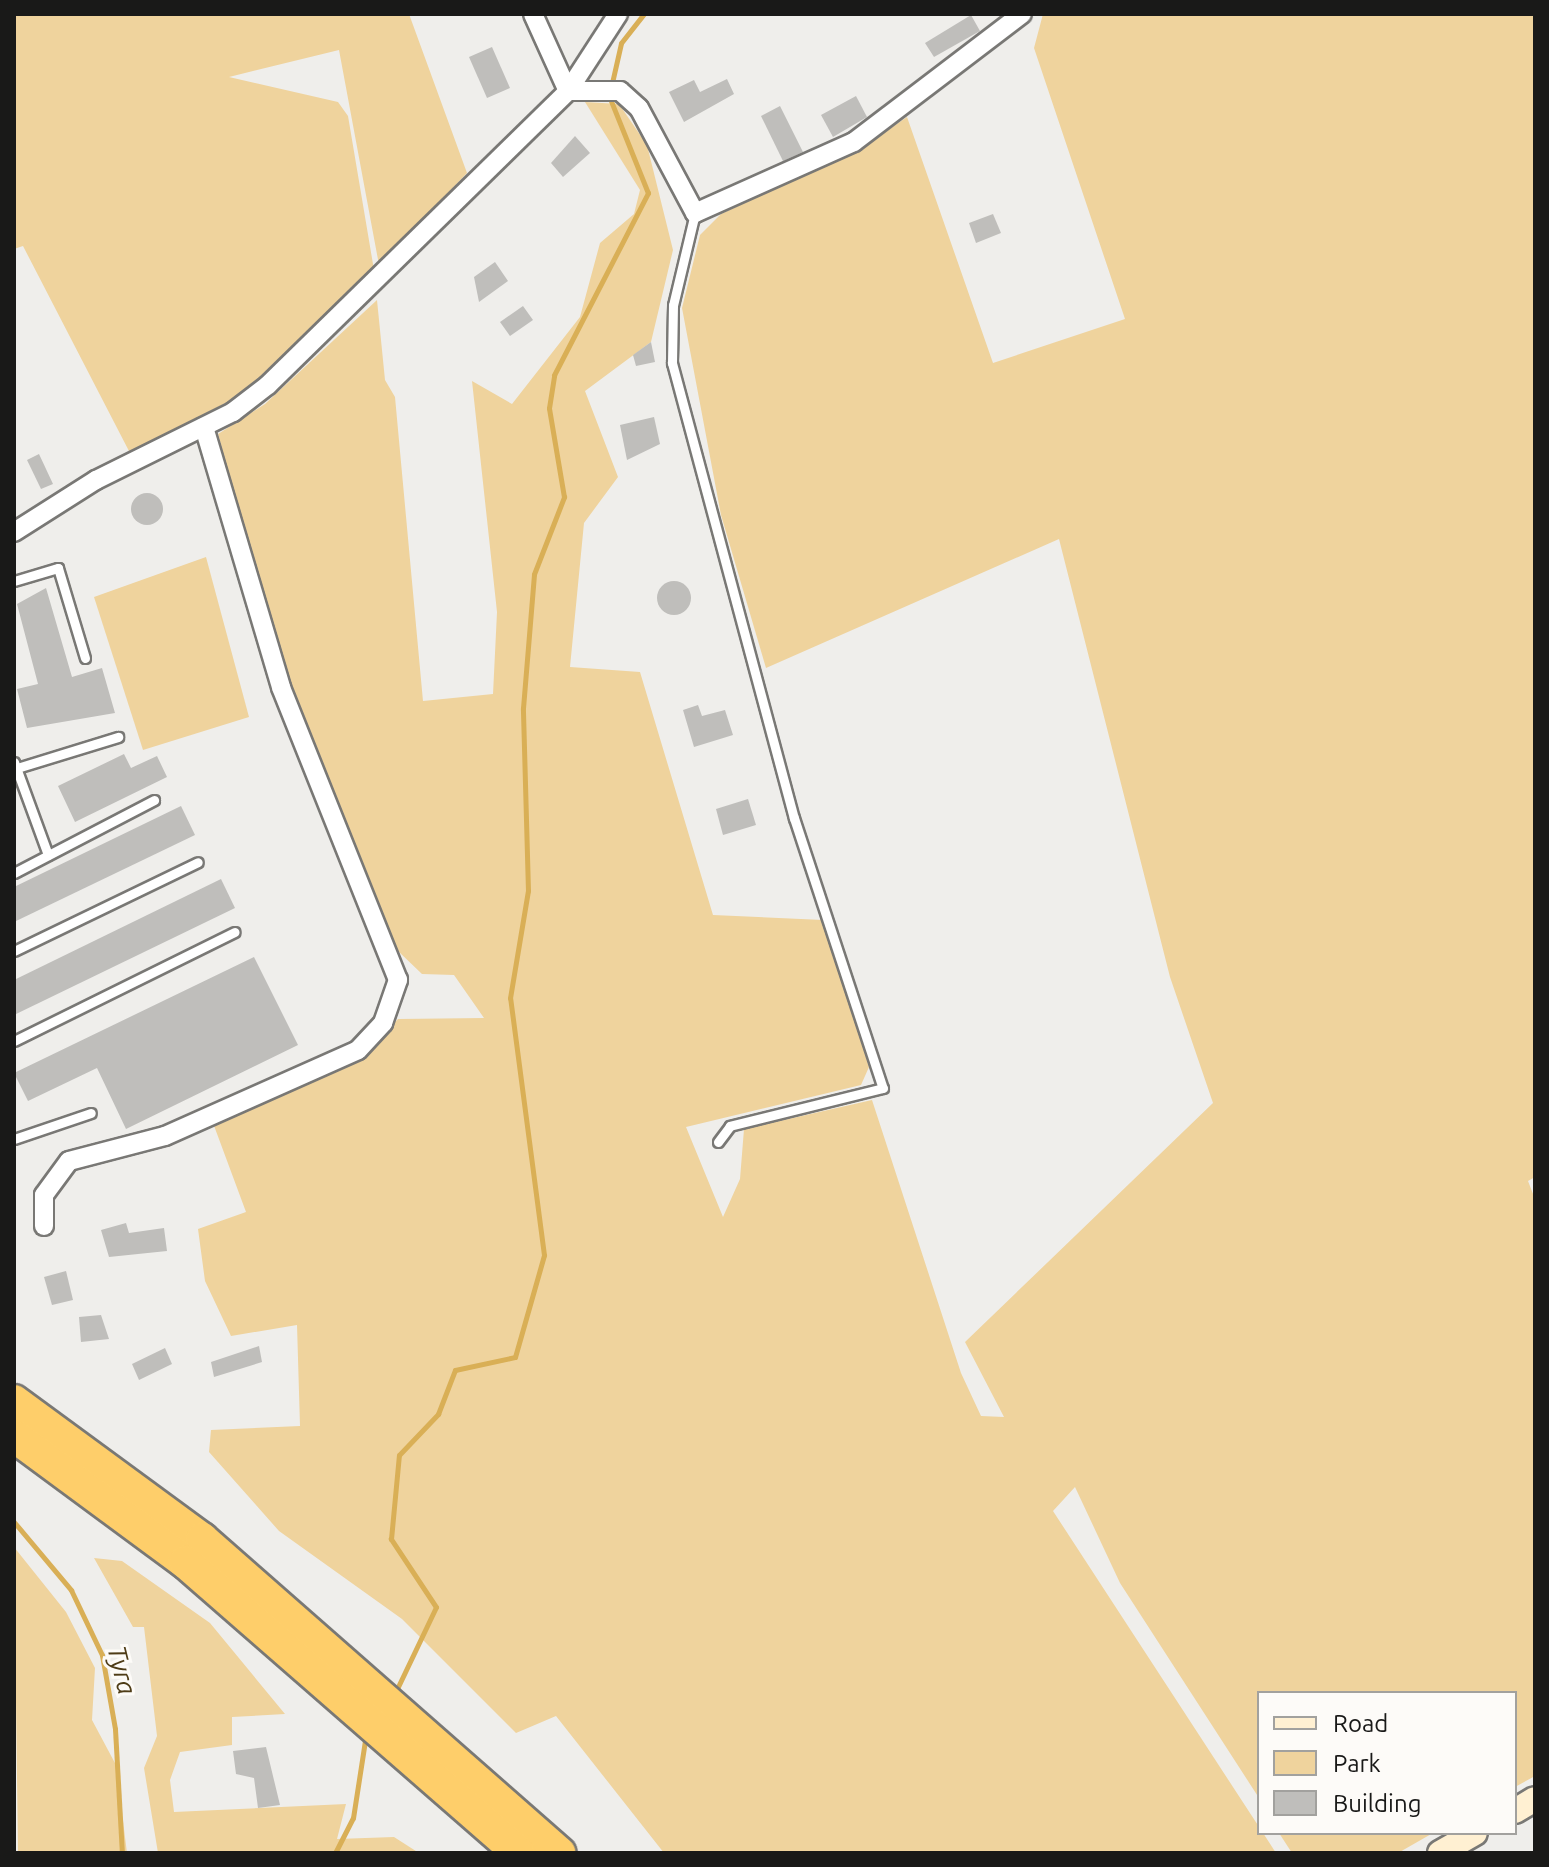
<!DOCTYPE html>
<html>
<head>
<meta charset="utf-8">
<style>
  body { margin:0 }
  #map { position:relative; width:1549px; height:1867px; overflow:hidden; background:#efeeeb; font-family:Ubuntu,sans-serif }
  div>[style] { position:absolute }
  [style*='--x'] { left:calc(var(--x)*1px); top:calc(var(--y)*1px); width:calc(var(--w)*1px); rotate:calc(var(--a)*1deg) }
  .green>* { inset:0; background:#efd39d }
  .stream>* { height:5px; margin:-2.5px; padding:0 2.5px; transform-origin:2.5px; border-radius:2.5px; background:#d9af56 }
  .building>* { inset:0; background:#bfbebb }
  .round { border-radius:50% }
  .roads { filter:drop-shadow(2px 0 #797875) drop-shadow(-2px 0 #797875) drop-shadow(0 2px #797875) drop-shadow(0 -2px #797875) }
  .lane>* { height:9px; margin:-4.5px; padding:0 4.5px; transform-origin:4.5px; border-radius:4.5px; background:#fff }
  .street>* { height:18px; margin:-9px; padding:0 9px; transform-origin:9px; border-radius:9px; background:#fff }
  .secondary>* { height:24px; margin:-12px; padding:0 12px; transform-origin:12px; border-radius:12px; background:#fff0d2 }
  .highway>* { height:32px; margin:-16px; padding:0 16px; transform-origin:16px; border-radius:16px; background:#fece6a }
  span { translate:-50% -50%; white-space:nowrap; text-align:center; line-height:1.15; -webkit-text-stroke:6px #fdfbf8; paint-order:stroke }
  .water-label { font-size:26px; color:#4e3c17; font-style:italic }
  .frame { position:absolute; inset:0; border:16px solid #191918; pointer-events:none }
  .legend { position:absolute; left:1257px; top:1691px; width:260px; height:144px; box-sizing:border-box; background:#fdfbf8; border:2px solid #a2a19e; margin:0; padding:10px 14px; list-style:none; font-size:24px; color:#191918 }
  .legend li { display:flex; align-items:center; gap:16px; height:40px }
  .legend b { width:40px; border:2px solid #a2a19e }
</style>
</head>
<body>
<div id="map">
  <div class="green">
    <i style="clip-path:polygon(14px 14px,409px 14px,467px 173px,379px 265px,339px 50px,229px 77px,338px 102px,348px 116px,374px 270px,241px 395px,130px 453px,23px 246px,14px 249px)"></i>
    <i style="clip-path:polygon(1043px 14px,1535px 14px,1535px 1177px,1528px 1181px,1535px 1199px,1535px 1776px,1515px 1787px,1515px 1693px,1259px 1693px,1259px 1798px,1120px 1583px,1075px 1487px,1053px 1511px,1276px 1853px,664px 1853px,556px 1716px,516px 1733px,402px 1619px,279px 1531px,209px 1452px,211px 1430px,300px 1426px,297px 1325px,231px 1336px,205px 1281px,198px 1229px,246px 1212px,213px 1123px,361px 1057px,398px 1019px,484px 1018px,454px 975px,422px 974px,398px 951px,299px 733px,218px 434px,265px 404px,377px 300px,385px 380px,395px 397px,423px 701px,493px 694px,497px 612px,472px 381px,512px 404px,580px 317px,600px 243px,634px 214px,640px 190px,585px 102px,619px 104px,647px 145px,673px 250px,651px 342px,585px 391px,618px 477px,584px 523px,570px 667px,640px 672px,713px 915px,823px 920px,869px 1067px,861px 1085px,686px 1127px,723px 1217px,740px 1179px,744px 1129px,872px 1100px,961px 1373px,981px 1416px,1004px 1417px,965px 1342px,1213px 1103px,1170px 977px,1059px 539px,766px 668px,721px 515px,682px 308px,700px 235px,721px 214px,859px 150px,907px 117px,993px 363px,1125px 319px,1034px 48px)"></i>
    <i style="clip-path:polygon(206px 557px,249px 717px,143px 750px,94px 597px)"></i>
    <i style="clip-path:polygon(14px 1547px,66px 1612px,95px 1668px,92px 1720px,116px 1765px,127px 1853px,18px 1853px)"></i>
    <i style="clip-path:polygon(94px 1558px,122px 1561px,210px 1623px,285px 1714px,232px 1717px,232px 1745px,180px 1752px,170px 1780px,174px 1812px,346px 1804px,337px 1839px,394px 1837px,419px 1853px,158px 1853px,144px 1768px,157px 1736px,144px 1627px,133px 1627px)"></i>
    <i style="clip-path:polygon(1279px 1833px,1433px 1833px,1398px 1853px,1292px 1853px)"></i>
  </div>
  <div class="stream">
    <i style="--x:14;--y:1522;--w:89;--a:50"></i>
    <i style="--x:71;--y:1590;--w:72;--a:64.5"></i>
    <i style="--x:102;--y:1655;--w:75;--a:80"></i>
    <i style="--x:115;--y:1729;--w:124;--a:86.8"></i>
    <i style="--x:395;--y:1693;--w:95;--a:-64.5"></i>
    <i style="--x:436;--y:1607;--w:82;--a:-123.5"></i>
    <i style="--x:391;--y:1539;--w:84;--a:-84.6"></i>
    <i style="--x:399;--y:1455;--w:57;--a:-46.4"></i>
    <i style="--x:438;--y:1414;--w:47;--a:-68.9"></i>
    <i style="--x:455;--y:1370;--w:61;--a:-12.2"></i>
    <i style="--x:515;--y:1357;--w:106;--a:-74.1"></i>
    <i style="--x:544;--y:1255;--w:259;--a:-97.5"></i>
    <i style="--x:510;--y:998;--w:109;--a:-80.5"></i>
    <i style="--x:528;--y:891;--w:183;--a:-91.6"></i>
    <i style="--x:523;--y:708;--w:134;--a:-85.3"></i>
    <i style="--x:534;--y:574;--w:83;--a:-68.7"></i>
    <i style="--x:564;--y:497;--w:90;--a:-99.6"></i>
    <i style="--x:549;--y:408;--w:33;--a:-81"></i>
    <i style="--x:554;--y:375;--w:205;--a:-62.7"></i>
    <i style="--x:648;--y:193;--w:105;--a:-111.9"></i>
    <i style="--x:609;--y:96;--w:54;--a:-77.2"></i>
    <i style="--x:621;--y:43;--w:37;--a:-52"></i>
    <i style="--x:335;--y:1853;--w:39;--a:-63"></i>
    <i style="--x:353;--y:1818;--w:85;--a:-81.2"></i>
  </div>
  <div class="building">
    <i style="clip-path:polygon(971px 15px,980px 31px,934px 57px,925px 43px)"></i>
    <i style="clip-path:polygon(492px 47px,510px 88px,487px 98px,469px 57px)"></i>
    <i style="clip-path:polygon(727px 79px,734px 94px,684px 122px,669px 92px,694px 80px,700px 92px)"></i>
    <i style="clip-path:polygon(856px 96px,867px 117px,833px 137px,821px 115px)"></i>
    <i style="clip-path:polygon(780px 106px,803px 152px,783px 161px,761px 116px)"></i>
    <i style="clip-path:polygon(575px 136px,590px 153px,563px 177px,551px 163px)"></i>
    <i style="clip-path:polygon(993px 214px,1001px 233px,976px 243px,969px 223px)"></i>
    <i style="clip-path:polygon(495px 262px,508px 281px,479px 302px,474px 277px)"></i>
    <i style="clip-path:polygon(523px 306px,533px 320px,510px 336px,500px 322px)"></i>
    <i style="clip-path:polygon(651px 342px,655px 362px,636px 366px,633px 355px)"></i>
    <i style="clip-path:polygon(654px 417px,660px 444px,627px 460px,620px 425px)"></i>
    <i style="clip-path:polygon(39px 454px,53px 484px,41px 489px,27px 460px)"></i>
    <i class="round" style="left:131px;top:493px;width:32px;height:32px"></i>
    <i class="round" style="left:657px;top:581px;width:34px;height:34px"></i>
    <i style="clip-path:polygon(46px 588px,72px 677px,102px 668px,115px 713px,27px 728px,17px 689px,38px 684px,17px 604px)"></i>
    <i style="clip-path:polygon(698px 705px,702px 716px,725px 710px,733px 735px,694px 747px,683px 710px)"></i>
    <i style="clip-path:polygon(124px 754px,131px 768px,157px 756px,167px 777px,75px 822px,58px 786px)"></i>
    <i style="clip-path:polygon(748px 799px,756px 825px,723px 835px,716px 809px)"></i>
    <i style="clip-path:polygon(181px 806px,195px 835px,14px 922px,14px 887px)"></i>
    <i style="clip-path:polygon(221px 879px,235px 908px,14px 1015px,14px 980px)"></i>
    <i style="clip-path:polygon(254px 957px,298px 1045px,126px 1129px,97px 1068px,28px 1101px,14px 1073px)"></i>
    <i style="clip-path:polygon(126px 1223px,129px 1233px,164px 1228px,167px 1251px,109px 1257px,101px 1230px)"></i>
    <i style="clip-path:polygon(66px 1271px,73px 1300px,52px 1305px,44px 1277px)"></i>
    <i style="clip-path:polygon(101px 1315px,109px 1339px,81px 1342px,79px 1317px)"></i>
    <i style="clip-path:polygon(259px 1346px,262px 1362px,214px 1377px,211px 1362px)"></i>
    <i style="clip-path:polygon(165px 1348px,172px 1364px,139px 1380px,132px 1364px)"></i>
    <i style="clip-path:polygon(266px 1747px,280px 1805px,258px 1808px,254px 1778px,236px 1774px,233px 1751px)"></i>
  </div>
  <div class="roads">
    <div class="lane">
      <i style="--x:695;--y:213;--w:95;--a:103.4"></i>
      <i style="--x:673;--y:305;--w:58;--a:91"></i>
      <i style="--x:672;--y:363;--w:471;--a:75"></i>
      <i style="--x:794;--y:818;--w:284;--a:71.8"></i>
      <i style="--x:883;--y:1088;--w:158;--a:166.1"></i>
      <i style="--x:730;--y:1126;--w:20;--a:127"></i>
      <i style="--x:14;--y:581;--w:46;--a:-16.5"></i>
      <i style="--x:58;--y:568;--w:94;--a:73.3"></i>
      <i style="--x:14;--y:762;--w:99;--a:69.9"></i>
      <i style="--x:17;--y:768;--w:106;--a:-17.1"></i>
      <i style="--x:14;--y:873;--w:158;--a:-27.5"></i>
      <i style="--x:14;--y:951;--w:204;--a:-25.8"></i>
      <i style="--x:14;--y:1041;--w:246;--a:-26.3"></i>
      <i style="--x:14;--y:1139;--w:81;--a:-18.7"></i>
    </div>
    <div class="street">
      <i style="--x:533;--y:14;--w:85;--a:65.6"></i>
      <i style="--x:568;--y:91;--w:52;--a:0"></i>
      <i style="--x:620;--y:91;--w:25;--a:42"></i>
      <i style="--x:639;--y:108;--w:119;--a:61.9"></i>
      <i style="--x:695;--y:213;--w:174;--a:-24.1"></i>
      <i style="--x:854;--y:142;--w:211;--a:-37.3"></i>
      <i style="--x:14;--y:532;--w:97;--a:-32.4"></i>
      <i style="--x:96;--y:480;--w:153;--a:-26.4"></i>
      <i style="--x:233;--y:412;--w:44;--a:-37.6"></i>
      <i style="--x:268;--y:385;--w:420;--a:-44.4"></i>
      <i style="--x:568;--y:91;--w:92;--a:-57"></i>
      <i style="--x:44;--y:1226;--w:31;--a:-90"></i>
      <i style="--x:44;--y:1195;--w:42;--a:-53.7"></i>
      <i style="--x:69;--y:1161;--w:99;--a:-14.6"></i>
      <i style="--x:165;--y:1136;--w:211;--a:-24"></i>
      <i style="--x:358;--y:1050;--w:37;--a:-47"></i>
      <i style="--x:383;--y:1023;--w:46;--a:-70.8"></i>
      <i style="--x:398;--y:980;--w:315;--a:-111.8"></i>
      <i style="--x:281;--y:687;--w:271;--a:-106.5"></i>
    </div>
    <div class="secondary">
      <i style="--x:1515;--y:1811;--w:23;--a:-31"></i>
      <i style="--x:1440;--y:1853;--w:40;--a:-29.7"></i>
    </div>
    <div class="highway">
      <i style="--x:14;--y:1401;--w:233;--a:36.3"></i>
      <i style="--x:202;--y:1539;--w:476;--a:41.3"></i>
      <i style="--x:14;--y:1436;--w:212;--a:36.4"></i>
      <i style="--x:185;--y:1562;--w:443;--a:41.1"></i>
    </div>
  </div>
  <div class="water-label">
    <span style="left:122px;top:1670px;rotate:76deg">Tyra</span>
  </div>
  <div class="frame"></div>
  <ul class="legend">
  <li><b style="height:10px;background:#fff0d2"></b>Road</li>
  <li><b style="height:22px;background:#efd39d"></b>Park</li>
  <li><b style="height:22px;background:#bfbebb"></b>Building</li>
  </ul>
</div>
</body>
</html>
